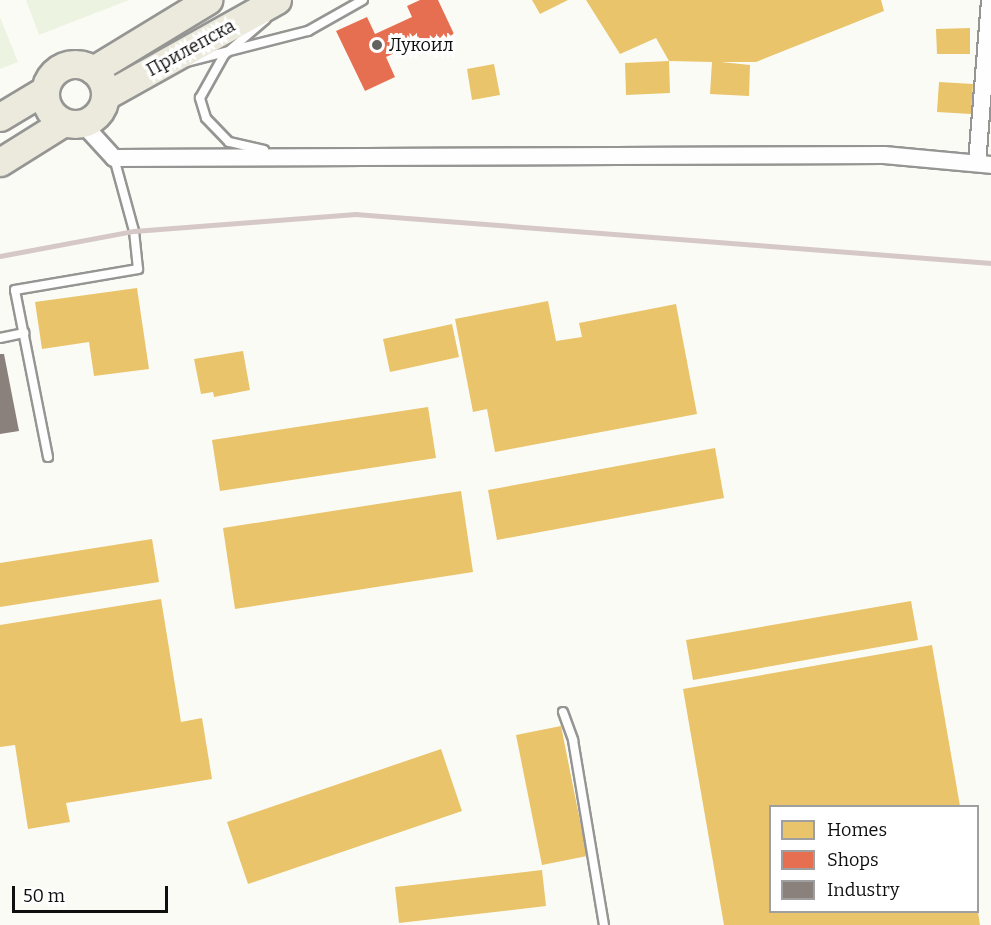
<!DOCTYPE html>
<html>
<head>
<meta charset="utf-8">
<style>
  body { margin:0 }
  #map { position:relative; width:991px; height:925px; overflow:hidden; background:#fbfbf6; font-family:Bitter,serif }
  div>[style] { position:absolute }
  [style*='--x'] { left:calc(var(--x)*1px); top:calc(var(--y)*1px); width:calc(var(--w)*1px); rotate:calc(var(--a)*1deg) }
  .pitch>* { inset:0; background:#ecf4e1 }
  .homes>* { inset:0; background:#e9c46a }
  .shops>* { inset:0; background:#e76f51 }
  .industry>* { inset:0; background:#8a817c }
  .roads { filter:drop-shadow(2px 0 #959593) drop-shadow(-2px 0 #959593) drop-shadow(0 2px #959593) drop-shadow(0 -2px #959593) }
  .service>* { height:8px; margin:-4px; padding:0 4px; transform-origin:4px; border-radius:4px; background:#fefefe }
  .minor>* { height:16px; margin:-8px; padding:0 8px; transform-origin:8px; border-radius:8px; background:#fefefe }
  .primary>* { height:27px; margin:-13.5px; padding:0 13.5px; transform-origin:13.5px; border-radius:13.5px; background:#eceadc }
  .primary>.ring { margin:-13.5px; padding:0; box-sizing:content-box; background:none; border:27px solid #eceadc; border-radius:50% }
  .rail>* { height:4.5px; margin:-2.25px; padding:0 2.25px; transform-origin:2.25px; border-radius:2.25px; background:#d6c8c6 }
  .dots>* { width:16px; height:16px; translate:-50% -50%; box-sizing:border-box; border:3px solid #fff; border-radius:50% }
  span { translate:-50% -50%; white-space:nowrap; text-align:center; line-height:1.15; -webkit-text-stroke:6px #fff; paint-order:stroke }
  .poi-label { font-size:18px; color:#0f0f0f }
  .left { translate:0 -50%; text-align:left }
  .street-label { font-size:18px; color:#0f0f0f }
  .legend { position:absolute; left:769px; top:805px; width:210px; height:108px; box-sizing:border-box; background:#fff; border:2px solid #9f9f9f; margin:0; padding:8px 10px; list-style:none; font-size:18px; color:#0f0f0f }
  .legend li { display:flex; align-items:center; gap:12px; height:30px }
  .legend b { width:30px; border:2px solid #9f9f9f }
  .scale { position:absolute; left:12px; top:886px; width:156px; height:27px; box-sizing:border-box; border:3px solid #0f0f0f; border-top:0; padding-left:8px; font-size:18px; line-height:21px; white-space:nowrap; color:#0f0f0f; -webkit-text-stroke:4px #fff; paint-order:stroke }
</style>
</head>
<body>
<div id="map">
  <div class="pitch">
    <i style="clip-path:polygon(26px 0,129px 0,39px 35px)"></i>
    <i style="clip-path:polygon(0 17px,18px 62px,0 69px)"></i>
  </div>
  <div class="homes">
    <i style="clip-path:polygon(532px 0,568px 0,540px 14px)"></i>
    <i style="clip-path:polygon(586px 0,881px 0,884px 11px,756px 62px,721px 62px,750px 65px,749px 96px,710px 94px,712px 62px,669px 61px,656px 38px,620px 54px)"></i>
    <i style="clip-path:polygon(970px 28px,970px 54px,937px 54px,936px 29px)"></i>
    <i style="clip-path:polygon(669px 61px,670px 93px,626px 95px,625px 63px)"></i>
    <i style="clip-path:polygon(494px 64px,500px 95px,472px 100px,467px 69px)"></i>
    <i style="clip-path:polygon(939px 82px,973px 84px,971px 114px,937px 112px)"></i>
    <i style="clip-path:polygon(137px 288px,149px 369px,94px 376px,89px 342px,42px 349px,35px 302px)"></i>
    <i style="clip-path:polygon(548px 301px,556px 341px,582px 337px,579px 323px,676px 304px,697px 414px,495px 452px,487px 409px,473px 412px,455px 319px)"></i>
    <i style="clip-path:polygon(452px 324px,459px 357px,390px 372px,383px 339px)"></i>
    <i style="clip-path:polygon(243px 351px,250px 390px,214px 397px,213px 392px,201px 394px,194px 359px)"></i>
    <i style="clip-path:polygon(428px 407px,436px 458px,220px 491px,212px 440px)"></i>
    <i style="clip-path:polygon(715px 448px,724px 498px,497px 540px,488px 490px)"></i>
    <i style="clip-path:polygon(461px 491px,473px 572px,235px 609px,223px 528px)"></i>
    <i style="clip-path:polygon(152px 539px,159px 582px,0 607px,0 563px)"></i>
    <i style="clip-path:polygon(161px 599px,181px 722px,202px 718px,212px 779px,66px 803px,70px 822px,28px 829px,15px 745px,0 747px,0 625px)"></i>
    <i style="clip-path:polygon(911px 601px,918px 640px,693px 680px,686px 640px)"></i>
    <i style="clip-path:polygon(932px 645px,960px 806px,770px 806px,770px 912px,978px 912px,980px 925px,724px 925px,683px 689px)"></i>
    <i style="clip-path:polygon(561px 726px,587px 856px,542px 865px,516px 735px)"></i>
    <i style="clip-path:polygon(441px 749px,462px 811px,248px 884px,227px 822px)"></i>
    <i style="clip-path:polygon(542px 870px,546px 906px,399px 923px,395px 887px)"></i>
  </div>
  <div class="shops">
    <i style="clip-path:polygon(420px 0,438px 0,454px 34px,422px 49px,419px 42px,386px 57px,395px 77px,365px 91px,336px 31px,367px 17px,375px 34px,412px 17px,407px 6px)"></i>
  </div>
  <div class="industry">
    <i style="clip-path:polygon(0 354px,4px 354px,19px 431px,0 434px)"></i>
  </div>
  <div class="roads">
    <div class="service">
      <i style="--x:186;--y:62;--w:126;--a:-14.3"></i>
      <i style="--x:308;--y:31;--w:63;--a:-29.4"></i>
      <i style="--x:264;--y:150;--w:36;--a:-167"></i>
      <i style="--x:229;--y:142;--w:33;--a:-134"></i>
      <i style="--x:206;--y:118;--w:21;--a:-107"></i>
      <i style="--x:200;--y:98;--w:49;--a:-60.8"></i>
      <i style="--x:224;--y:55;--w:55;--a:-40.6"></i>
      <i style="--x:0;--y:338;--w:25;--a:-12"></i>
      <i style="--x:48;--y:457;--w:170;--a:-101.2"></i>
      <i style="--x:15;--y:290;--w:125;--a:-9.7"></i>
      <i style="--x:138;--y:269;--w:38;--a:-96"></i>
      <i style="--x:134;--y:231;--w:76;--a:-105.3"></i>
      <i style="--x:563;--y:712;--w:30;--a:70"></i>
      <i style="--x:573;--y:740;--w:188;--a:80.5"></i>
    </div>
    <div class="minor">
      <i style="--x:82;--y:123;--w:47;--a:47.6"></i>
      <i style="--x:114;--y:158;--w:770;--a:-0.22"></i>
      <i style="--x:884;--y:155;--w:107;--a:5.3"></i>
      <i style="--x:977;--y:163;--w:164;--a:-85.4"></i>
    </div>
    <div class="primary">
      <i class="ring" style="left:45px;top:64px;width:33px;height:33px"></i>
      <i style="--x:93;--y:70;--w:135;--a:-31.3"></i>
      <i style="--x:105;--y:96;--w:197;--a:-29.2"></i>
      <i style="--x:0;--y:117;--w:52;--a:-31"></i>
      <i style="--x:0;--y:162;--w:75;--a:-32"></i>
    </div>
  </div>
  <div class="rail">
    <i style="--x:0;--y:256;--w:136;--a:-10.6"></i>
    <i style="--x:134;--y:231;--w:222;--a:-4.4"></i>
    <i style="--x:355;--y:214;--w:638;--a:4.41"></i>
  </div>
  <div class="dots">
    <i style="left:377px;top:45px;background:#626260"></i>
  </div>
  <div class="poi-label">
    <span class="left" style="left:389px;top:45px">Лукоил</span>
  </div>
  <div class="street-label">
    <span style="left:191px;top:48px;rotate:-29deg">Прилепска</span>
  </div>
  <ul class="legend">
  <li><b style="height:16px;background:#e9c46a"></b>Homes</li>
  <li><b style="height:16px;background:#e76f51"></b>Shops</li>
  <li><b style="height:16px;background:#8a817c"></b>Industry</li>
  </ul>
  <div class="scale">50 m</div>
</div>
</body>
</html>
